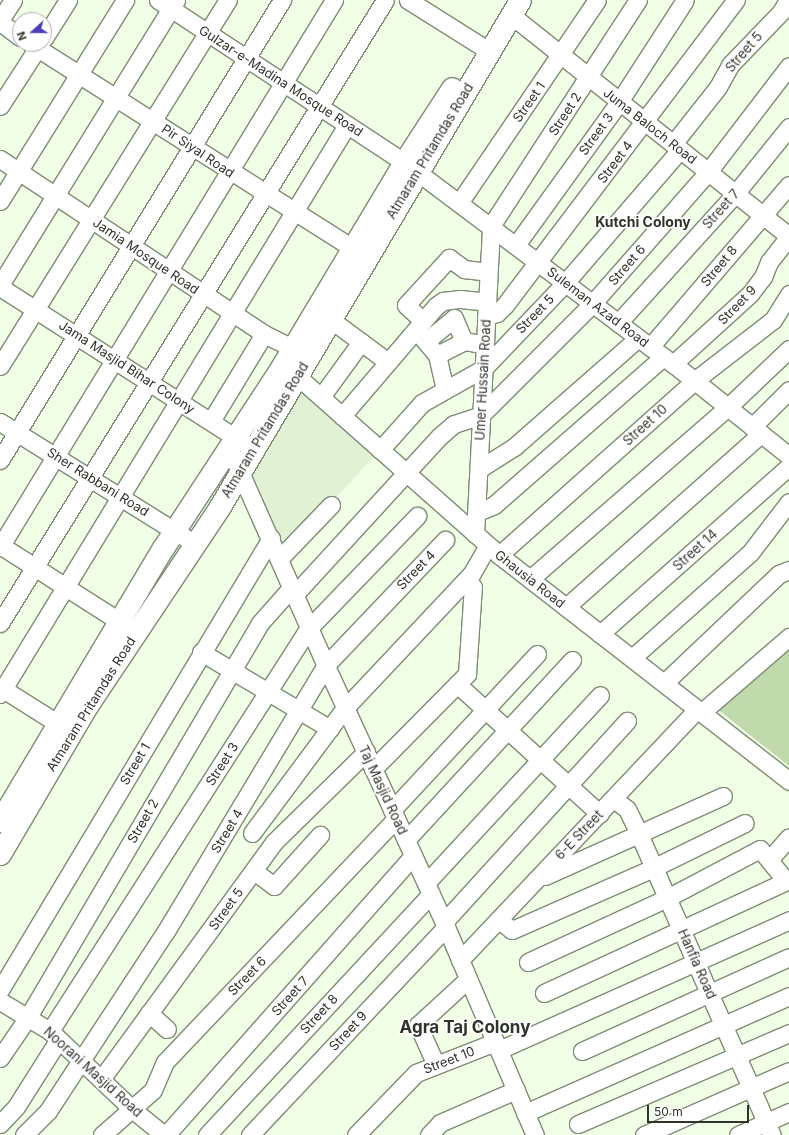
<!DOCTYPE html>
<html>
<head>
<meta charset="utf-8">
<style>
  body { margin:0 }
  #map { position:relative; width:789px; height:1135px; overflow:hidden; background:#f0ffe5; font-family:Inter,sans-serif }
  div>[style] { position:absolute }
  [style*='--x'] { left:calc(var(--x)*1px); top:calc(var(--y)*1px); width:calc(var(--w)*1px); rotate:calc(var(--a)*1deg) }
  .built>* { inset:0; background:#e0f2d3 }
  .green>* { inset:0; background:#c0daab }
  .roads { filter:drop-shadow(1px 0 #7f8c75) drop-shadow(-1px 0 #7f8c75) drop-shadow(0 1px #7f8c75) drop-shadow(0 -1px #7f8c75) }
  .minor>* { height:17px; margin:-8.5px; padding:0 8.5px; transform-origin:8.5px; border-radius:8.5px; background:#fff }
  .major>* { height:21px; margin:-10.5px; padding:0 10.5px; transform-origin:10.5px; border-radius:10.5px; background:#fff }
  span { translate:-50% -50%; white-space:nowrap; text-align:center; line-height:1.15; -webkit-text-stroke:3.5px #fff; paint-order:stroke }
  .street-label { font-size:13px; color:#2f342b }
  .neighbourhood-label { font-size:14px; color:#2f342b; font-weight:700 }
  .district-label { font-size:17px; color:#2f342b; font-weight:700 }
  .north { position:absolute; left:12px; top:12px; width:40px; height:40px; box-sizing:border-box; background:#fff; border:1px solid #acaeaa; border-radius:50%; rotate:249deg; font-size:11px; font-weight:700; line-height:16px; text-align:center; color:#2f342b }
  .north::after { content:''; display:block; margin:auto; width:14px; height:18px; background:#4c3eb5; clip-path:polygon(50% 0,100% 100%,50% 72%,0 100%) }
  .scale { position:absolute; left:647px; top:1105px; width:102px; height:18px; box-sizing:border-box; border:2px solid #2f342b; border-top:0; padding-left:5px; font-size:12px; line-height:14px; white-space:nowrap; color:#2f342b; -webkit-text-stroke:3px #fff; paint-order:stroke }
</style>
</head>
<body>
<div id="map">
  <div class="built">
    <i style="clip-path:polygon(291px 371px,380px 450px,279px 559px,237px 461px)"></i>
  </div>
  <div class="green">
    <i style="clip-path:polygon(789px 637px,789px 766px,711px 704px)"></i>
  </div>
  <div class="roads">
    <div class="minor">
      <i style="--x:158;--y:0;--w:295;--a:33.4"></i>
      <i style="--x:404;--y:162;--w:346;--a:36.9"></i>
      <i style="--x:681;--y:370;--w:138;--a:38.5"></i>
      <i style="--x:408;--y:0;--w:96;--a:32.2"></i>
      <i style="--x:511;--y:15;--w:355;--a:38.5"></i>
      <i style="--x:0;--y:20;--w:24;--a:-57"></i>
      <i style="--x:0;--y:22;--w:25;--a:37"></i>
      <i style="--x:44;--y:38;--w:45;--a:-57.7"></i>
      <i style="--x:31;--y:44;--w:393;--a:32.4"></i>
      <i style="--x:0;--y:106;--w:74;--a:-57.2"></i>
      <i style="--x:673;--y:144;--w:73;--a:-51.7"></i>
      <i style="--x:718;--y:87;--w:25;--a:-61"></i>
      <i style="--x:730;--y:65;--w:74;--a:-46.1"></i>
      <i style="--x:781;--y:12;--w:14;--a:-60"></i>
      <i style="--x:0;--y:159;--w:317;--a:33.5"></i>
      <i style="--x:264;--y:334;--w:32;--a:26"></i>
      <i style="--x:0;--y:201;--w:237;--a:-58.1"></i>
      <i style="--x:459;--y:203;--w:245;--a:-55.8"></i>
      <i style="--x:516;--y:245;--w:176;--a:-54.2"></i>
      <i style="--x:619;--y:102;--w:121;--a:-57.1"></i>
      <i style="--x:0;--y:285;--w:335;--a:-58.3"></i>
      <i style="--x:0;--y:287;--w:300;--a:32.6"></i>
      <i style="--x:486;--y:316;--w:11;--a:-15"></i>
      <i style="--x:497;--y:313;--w:11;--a:-45"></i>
      <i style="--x:505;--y:305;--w:383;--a:-52.9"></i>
      <i style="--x:330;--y:319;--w:72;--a:36.6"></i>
      <i style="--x:423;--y:321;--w:23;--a:-137"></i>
      <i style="--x:406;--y:305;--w:64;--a:-47.5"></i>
      <i style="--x:449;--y:258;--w:19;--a:36"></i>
      <i style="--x:464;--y:269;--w:24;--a:7"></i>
      <i style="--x:618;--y:323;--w:174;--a:-47.8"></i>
      <i style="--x:735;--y:194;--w:86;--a:-51.1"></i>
      <i style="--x:416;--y:330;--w:33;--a:50"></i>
      <i style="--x:437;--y:355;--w:35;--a:77"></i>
      <i style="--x:426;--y:341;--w:36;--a:-39"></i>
      <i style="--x:454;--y:318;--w:25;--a:67"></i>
      <i style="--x:650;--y:347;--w:213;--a:-49.4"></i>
      <i style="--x:437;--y:355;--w:30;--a:-27"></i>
      <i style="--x:464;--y:341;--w:11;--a:10"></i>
      <i style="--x:673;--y:364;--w:104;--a:-42.3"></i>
      <i style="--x:750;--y:294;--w:21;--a:-53"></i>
      <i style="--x:763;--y:277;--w:16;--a:-68"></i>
      <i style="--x:769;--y:262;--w:33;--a:-52"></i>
      <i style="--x:0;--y:366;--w:431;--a:-58.1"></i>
      <i style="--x:288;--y:368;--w:282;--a:41.5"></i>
      <i style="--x:499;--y:555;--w:368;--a:37.9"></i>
      <i style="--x:321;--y:397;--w:68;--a:-54"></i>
      <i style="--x:342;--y:416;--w:145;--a:-49.5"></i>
      <i style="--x:436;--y:306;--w:9;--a:-36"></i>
      <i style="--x:443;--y:301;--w:17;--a:-7"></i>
      <i style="--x:460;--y:299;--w:27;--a:6"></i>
      <i style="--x:211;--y:421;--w:102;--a:-58.7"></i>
      <i style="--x:0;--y:422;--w:230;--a:32"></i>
      <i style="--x:752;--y:427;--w:52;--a:-45"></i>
      <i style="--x:229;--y:447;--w:254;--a:66.1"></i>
      <i style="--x:332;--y:679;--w:268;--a:65.3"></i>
      <i style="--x:444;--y:922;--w:232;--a:66.9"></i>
      <i style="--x:380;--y:450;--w:63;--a:-48.2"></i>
      <i style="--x:422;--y:403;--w:71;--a:-29.4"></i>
      <i style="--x:484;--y:368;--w:117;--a:-46.4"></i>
      <i style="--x:565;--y:283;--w:176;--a:-49.2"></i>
      <i style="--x:0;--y:460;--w:540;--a:-58.49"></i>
      <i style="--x:479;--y:469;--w:41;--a:-32.2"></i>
      <i style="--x:514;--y:447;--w:165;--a:-41.3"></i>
      <i style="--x:477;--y:512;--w:18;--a:-22"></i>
      <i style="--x:494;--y:505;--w:225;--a:-41.2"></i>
      <i style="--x:475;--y:534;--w:308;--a:-87"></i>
      <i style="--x:491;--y:226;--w:270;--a:-57"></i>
      <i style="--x:0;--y:545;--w:154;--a:32.6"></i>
      <i style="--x:0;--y:547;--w:641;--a:-58.59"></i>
      <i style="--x:499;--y:555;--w:261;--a:-41.7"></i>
      <i style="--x:694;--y:381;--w:100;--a:-37.7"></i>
      <i style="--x:773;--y:320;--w:31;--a:-58"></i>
      <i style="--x:279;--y:559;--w:75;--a:-46.1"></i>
      <i style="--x:530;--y:579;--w:262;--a:-41"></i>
      <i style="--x:728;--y:407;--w:84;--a:-43.6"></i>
      <i style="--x:295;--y:594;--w:214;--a:-47.5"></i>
      <i style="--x:440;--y:436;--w:18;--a:-41"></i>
      <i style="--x:454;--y:424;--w:28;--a:-18"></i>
      <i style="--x:481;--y:415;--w:157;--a:-45"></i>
      <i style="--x:592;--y:304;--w:176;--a:-48.7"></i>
      <i style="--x:708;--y:172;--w:133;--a:-52.6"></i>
      <i style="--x:566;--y:607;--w:261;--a:-41.6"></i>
      <i style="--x:0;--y:623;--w:732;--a:-58.28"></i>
      <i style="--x:600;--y:634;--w:253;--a:-41.6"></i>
      <i style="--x:201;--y:652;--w:150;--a:30.8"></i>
      <i style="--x:632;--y:658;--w:158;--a:-41.7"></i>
      <i style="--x:750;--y:553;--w:64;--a:-52.6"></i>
      <i style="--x:664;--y:683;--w:158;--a:-43.5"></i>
      <i style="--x:779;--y:574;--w:11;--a:-22"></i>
      <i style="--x:457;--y:684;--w:193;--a:42.3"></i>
      <i style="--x:0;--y:687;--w:80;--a:32.3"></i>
      <i style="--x:0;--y:694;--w:666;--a:-58.62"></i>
      <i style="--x:702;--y:712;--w:115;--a:-40.8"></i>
      <i style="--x:373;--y:769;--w:134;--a:-45.3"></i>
      <i style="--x:467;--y:674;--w:87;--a:-86.1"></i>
      <i style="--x:473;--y:587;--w:10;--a:-127"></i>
      <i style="--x:614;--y:799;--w:16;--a:38"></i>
      <i style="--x:627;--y:809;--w:28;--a:64"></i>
      <i style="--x:639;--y:834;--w:329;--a:66.2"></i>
      <i style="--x:392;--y:810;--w:213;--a:-47.1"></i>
      <i style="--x:252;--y:833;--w:156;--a:-53.4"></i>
      <i style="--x:345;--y:708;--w:185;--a:-46.7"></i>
      <i style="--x:472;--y:573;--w:32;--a:-60"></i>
      <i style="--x:406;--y:840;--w:245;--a:-47.3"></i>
      <i style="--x:769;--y:860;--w:30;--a:-49"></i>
      <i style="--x:254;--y:871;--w:25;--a:37"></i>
      <i style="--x:274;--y:886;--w:69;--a:-48"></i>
      <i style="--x:545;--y:876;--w:195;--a:-24.2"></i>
      <i style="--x:426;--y:883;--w:256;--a:-47.2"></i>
      <i style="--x:499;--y:920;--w:16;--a:38"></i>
      <i style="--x:512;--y:930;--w:154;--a:-23.7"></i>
      <i style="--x:653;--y:868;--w:102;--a:-26.1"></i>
      <i style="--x:444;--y:922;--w:272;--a:-47.7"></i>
      <i style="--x:460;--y:960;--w:345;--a:-46.6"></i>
      <i style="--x:528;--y:962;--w:153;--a:-24.7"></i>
      <i style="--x:667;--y:898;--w:105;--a:-27.8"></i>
      <i style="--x:760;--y:849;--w:41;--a:50.9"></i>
      <i style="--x:0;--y:990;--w:527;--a:-59.05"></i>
      <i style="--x:544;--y:993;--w:270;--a:-24.8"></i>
      <i style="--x:0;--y:1001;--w:58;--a:31"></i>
      <i style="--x:50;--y:1031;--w:113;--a:43.6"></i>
      <i style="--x:132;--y:1109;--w:41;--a:39.1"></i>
      <i style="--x:149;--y:1013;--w:24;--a:42"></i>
      <i style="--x:50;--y:1031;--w:479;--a:-57.3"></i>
      <i style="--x:309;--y:628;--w:156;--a:-46"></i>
      <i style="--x:499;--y:1050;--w:318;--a:-24.1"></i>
      <i style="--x:582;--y:1051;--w:227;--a:-24.4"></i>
      <i style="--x:0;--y:1058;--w:50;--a:-55.7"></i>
      <i style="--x:28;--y:1017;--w:457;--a:-59.5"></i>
      <i style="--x:260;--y:623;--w:48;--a:-48.4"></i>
      <i style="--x:436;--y:1065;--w:44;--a:-114.2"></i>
      <i style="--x:418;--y:1025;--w:68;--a:-42.6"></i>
      <i style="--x:102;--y:1078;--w:292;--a:-53.9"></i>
      <i style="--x:274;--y:842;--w:129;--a:-44.4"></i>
      <i style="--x:525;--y:1113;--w:289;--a:-23.9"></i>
      <i style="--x:0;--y:1124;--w:23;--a:-47"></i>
      <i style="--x:16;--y:1107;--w:80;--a:-57.7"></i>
      <i style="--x:578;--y:1124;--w:230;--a:-23.3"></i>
      <i style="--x:24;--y:1135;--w:34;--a:-45"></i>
      <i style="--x:48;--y:1111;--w:215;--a:-56.8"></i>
      <i style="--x:166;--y:931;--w:310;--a:-59"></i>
      <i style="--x:326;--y:665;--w:173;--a:-46.4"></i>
      <i style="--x:102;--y:1135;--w:68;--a:-41.4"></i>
      <i style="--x:153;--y:1090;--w:30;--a:-67"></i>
      <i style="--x:165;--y:1062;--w:335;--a:-46.5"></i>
      <i style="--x:166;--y:1135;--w:373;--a:-48.5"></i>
      <i style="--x:207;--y:1135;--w:329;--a:-47.1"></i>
      <i style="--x:250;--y:1135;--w:286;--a:-46.7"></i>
      <i style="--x:356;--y:1135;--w:86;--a:-45.9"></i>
      <i style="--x:416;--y:1073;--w:85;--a:-21.4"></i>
      <i style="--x:429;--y:1135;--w:16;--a:-47"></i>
      <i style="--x:440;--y:1123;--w:83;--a:-23.5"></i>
      <i style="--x:644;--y:1135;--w:158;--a:-23.8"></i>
      <i style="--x:738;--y:1135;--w:56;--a:-24.3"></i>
    </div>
    <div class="major">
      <i style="--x:0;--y:821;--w:318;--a:-59.2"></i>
      <i style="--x:163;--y:548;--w:217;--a:-56.8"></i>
      <i style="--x:282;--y:366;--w:238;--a:-59.1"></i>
      <i style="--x:404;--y:162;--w:88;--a:-57"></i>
      <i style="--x:0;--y:854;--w:172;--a:-59.6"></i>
      <i style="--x:87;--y:706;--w:238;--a:-56.3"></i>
      <i style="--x:219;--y:508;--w:590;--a:-59.35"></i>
    </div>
  </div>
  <div class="street-label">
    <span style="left:744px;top:52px;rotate:-49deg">Street 5</span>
    <span style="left:281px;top:81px;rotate:33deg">Gulzar-e-Madina Mosque Road</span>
    <span style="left:529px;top:102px;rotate:-55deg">Street 1</span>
    <span style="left:565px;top:114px;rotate:-57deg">Street 2</span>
    <span style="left:650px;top:126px;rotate:38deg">Juma Baloch Road</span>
    <span style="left:596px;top:134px;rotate:-54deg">Street 3</span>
    <span style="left:198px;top:151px;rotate:34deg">Pir Siyal Road</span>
    <span style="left:430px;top:151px;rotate:-59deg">Atmaram Pritamdas Road</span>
    <span style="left:615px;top:162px;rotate:-53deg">Street 4</span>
    <span style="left:721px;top:209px;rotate:-48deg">Street 7</span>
    <span style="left:146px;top:256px;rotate:34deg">Jamia Mosque Road</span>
    <span style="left:627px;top:265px;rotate:-49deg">Street 6</span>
    <span style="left:719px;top:266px;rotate:-50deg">Street 8</span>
    <span style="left:737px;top:305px;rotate:-46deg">Street 9</span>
    <span style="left:598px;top:307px;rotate:37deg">Suleman Azad Road</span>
    <span style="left:535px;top:314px;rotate:-46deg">Street 5</span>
    <span style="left:127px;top:367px;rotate:33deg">Jama Masjid Bihar Colony</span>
    <span style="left:483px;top:380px;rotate:-87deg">Umer Hussain Road</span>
    <span style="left:645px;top:425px;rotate:-42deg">Street 10</span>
    <span style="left:265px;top:430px;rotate:-59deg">Atmaram Pritamdas Road</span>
    <span style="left:98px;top:482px;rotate:32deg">Sher Rabbani Road</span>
    <span style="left:695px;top:550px;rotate:-42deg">Street 14</span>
    <span style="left:416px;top:570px;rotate:-46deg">Street 4</span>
    <span style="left:530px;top:579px;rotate:38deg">Ghausia Road</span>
    <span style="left:91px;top:704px;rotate:-58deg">Atmaram Pritamdas Road</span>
    <span style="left:135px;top:764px;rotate:-59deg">Street 1</span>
    <span style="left:222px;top:764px;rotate:-57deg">Street 3</span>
    <span style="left:383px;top:790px;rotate:65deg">Taj Masjid Road</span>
    <span style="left:143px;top:821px;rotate:-60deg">Street 2</span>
    <span style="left:227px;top:831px;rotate:-59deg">Street 4</span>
    <span style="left:579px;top:835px;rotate:-46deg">6-E Street</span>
    <span style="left:226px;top:909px;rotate:-54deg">Street 5</span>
    <span style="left:697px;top:964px;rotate:66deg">Hanfia Road</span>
    <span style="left:247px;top:976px;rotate:-46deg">Street 6</span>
    <span style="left:290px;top:996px;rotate:-48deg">Street 7</span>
    <span style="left:319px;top:1014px;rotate:-47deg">Street 8</span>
    <span style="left:348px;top:1031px;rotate:-47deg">Street 9</span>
    <span style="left:449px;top:1060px;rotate:-21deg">Street 10</span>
    <span style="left:93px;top:1072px;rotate:42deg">Noorani Masjid Road</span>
  </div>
  <div class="neighbourhood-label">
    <span style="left:643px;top:222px">Kutchi Colony</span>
  </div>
  <div class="district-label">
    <span style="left:465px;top:1028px">Agra Taj Colony</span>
  </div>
  <div class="north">N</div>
  <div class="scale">50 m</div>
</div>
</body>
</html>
